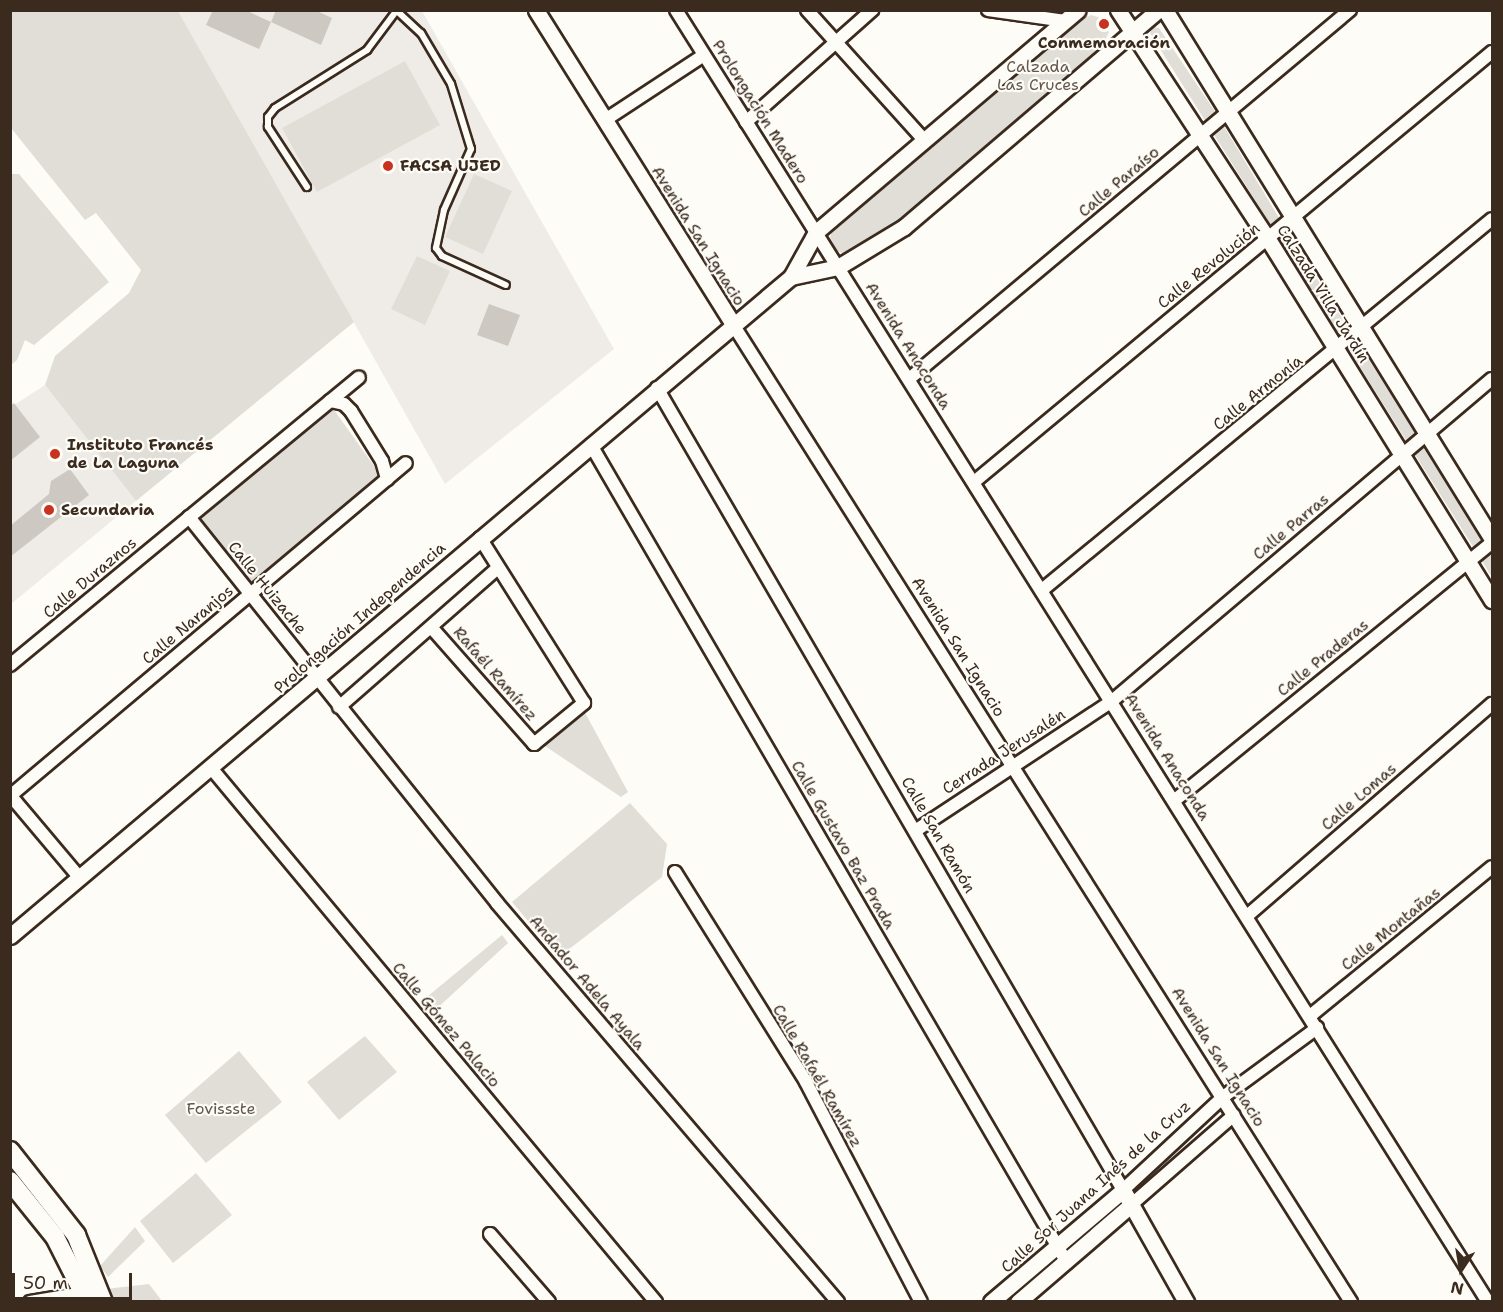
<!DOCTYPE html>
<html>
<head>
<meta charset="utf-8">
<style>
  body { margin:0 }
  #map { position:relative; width:1503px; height:1312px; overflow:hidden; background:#fdfcf7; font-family:"Shantell Sans",sans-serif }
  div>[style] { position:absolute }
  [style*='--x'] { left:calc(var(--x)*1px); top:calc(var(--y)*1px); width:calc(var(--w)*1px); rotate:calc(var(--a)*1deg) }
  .built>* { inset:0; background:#efece7 }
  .green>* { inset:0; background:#e1ded7 }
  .building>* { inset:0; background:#cdc8c2 }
  .roads { filter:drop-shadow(2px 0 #3b2a1e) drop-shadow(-2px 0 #3b2a1e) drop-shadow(0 2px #3b2a1e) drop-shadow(0 -2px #3b2a1e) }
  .service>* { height:6px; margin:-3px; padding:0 3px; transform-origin:3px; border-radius:3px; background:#fdfcf7 }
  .minor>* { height:12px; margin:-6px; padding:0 6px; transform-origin:6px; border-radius:6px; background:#fdfcf7 }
  .tertiary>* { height:15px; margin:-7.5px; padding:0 7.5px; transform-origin:7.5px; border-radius:7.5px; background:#fdfcf7 }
  .secondary>* { height:18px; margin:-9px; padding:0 9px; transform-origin:9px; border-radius:9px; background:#fdfcf7 }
  .dots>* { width:16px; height:16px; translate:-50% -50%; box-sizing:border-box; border:3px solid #fdfcf7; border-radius:50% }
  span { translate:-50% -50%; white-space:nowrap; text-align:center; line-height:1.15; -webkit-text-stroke:4.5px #fdfcf7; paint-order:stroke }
  .poi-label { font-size:16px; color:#3b2a1e; font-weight:700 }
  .left { translate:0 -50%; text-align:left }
  .park-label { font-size:16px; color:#64574c }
  .street-label { font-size:16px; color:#3b2a1e }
  .frame { position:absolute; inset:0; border:12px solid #3b2a1e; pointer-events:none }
  .north { position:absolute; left:1431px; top:1240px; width:60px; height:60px; -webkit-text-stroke:4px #fdfcf7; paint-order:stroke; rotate:192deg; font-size:16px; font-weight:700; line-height:24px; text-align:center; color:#3b2a1e }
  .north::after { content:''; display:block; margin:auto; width:21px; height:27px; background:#3b2a1e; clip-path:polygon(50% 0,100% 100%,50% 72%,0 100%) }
  .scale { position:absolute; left:12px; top:1273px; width:120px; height:27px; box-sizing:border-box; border:3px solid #3b2a1e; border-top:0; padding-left:8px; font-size:18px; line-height:21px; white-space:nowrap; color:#3b2a1e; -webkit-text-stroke:4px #fdfcf7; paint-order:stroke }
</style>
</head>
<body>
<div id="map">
  <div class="built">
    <i style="clip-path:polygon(178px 11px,422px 11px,614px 349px,445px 484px)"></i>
    <i style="clip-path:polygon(45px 385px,136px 501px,11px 604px,11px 407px)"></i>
  </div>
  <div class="green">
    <i style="clip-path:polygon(10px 11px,178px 11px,354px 322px,136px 501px,45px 385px,55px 356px,129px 293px,141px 270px,96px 213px,85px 220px,11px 128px)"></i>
    <i style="clip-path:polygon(1091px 15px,1101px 18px,1109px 32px,1101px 49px,871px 243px,844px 254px,829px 247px,832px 226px,1067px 28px)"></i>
    <i style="clip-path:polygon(1153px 27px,1159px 28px,1216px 113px,1294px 243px,1492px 552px,1492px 577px,1150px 33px)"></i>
    <i style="clip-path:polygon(405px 61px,440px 125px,317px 192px,282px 128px)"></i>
    <i style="clip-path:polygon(11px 174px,19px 174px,109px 282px,34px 345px,25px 340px,17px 360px,11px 365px)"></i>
    <i style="clip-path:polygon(474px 174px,512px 191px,483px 254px,445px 237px)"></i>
    <i style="clip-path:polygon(417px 256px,450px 271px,425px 325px,391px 309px)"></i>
    <i style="clip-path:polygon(332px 407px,381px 476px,245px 589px,192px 522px)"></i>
    <i style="clip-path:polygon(583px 709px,628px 792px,621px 797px,542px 744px)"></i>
    <i style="clip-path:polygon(630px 803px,667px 844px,662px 877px,559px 957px,512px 902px)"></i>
    <i style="clip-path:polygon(502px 935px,508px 943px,433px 1012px,422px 1001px)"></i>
    <i style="clip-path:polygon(365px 1036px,397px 1072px,339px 1120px,307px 1082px)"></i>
    <i style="clip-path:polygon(239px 1051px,282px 1102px,206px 1163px,165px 1115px)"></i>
    <i style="clip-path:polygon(196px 1173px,232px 1215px,173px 1263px,140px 1221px)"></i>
    <i style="clip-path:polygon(135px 1227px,145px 1241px,108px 1277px,100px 1266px)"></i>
    <i style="clip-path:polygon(149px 1284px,162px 1301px,108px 1301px,106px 1289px)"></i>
  </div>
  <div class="building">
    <i style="clip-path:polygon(213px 10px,245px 10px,271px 22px,276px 10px,315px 10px,332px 18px,321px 45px,271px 22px,259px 49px,206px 25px)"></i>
    <i style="clip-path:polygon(489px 304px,520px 315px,508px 346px,477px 335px)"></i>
    <i style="clip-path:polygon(14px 403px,40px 437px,10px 461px,10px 406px)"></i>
    <i style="clip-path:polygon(70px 469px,89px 495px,10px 557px,10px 526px,49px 494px,51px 481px)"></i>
  </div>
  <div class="roads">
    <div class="service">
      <i style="--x:397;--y:11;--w:33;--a:43"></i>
      <i style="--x:421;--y:33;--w:59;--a:59.5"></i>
      <i style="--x:451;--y:84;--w:68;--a:72.9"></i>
      <i style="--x:471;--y:149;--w:67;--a:113.9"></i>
      <i style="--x:444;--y:210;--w:39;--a:102"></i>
      <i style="--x:436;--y:248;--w:10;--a:53"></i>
      <i style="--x:442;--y:256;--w:70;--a:24.4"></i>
      <i style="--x:307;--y:187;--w:72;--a:-123"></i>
      <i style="--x:268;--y:127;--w:10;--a:-90"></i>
      <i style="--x:268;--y:117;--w:11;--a:-52"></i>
      <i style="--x:275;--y:108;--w:109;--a:-32.2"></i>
      <i style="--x:367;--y:50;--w:50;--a:-53.1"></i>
    </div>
    <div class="minor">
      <i style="--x:676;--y:10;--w:1526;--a:57.85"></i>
      <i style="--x:807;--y:10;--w:175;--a:48"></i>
      <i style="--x:988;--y:10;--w:78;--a:8.1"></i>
      <i style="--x:605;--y:120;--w:118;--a:-33.3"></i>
      <i style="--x:746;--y:122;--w:169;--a:-41.6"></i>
      <i style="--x:734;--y:326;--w:1155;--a:57.7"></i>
      <i style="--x:909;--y:379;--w:575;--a:-39.92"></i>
      <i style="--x:657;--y:388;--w:928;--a:59.84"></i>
      <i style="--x:1123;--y:1190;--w:137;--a:-42.9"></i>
      <i style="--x:1223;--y:1097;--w:117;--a:-36.3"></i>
      <i style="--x:330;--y:401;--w:14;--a:12"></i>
      <i style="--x:344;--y:404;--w:10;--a:45"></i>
      <i style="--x:351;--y:411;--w:59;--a:58.2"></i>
      <i style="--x:382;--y:461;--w:19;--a:74"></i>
      <i style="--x:591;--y:445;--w:946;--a:59.8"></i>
      <i style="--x:974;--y:482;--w:673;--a:-39.7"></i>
      <i style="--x:189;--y:517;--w:494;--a:51.4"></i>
      <i style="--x:497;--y:903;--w:525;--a:49.48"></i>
      <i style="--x:1042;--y:590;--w:583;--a:-39.5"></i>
      <i style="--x:431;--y:627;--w:156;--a:48.6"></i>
      <i style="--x:534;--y:744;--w:65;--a:-39.4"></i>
      <i style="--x:584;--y:703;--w:195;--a:-122.2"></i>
      <i style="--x:10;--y:665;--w:452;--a:-39.5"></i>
      <i style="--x:339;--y:707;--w:211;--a:-41.2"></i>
      <i style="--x:212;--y:769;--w:694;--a:50.21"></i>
      <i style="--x:10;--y:795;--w:107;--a:49.9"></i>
      <i style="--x:10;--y:796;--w:517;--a:-40.06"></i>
      <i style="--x:1175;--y:800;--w:409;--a:-39.1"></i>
      <i style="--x:915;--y:831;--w:236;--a:-33.4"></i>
      <i style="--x:1112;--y:701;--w:498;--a:-40.3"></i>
      <i style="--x:675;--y:872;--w:248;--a:58"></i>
      <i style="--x:806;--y:1082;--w:248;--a:62.4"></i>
      <i style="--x:1247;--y:916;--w:324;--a:-40.9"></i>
      <i style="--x:1310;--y:1016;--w:235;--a:-39.3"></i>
      <i style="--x:1132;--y:1204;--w:135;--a:-41.1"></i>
      <i style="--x:490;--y:1234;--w:90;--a:49.1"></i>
      <i style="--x:30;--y:1302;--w:61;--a:-9.5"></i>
    </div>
    <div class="tertiary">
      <i style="--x:536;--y:10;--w:373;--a:57.9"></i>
      <i style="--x:1118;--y:10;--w:274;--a:56.8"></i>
      <i style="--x:1268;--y:239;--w:425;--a:58.2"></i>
      <i style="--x:1165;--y:10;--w:622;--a:58.28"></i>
      <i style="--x:791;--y:277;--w:48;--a:-12"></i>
      <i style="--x:838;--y:267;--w:77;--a:-31.2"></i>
      <i style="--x:904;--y:227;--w:334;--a:-40.5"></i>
      <i style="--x:10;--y:936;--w:1022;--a:-40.16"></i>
      <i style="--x:791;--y:277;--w:51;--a:-60.9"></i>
      <i style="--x:816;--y:232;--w:343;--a:-40.3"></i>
      <i style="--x:991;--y:1302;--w:173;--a:-40.3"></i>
      <i style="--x:1123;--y:1190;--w:129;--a:60.6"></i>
      <i style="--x:1018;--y:1302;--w:150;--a:-40.7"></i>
    </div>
    <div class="secondary">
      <i style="--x:10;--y:1151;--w:107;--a:51.8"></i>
      <i style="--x:76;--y:1235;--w:72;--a:68.1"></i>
      <i style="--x:10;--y:1181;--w:72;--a:51.2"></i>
      <i style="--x:55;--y:1237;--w:73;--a:63.1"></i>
    </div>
  </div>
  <div class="dots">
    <i style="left:1104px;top:24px;background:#c8321e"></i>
    <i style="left:388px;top:166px;background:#c8321e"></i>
    <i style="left:55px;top:454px;background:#c8321e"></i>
    <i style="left:49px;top:510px;background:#c8321e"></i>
  </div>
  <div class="poi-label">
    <span style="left:1104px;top:43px">Conmemoración</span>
    <span class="left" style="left:400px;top:166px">FACSA UJED</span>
    <span class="left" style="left:67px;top:454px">Instituto Francés<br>de La Laguna</span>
    <span class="left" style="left:61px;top:510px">Secundaria</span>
  </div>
  <div class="park-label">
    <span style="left:1038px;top:76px">Calzada<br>Las Cruces</span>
    <span style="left:221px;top:1109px">Fovissste</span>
  </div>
  <div class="street-label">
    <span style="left:760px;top:112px;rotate:58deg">Prolongación Madero</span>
    <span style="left:1119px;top:182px;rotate:-40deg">Calle Paraíso</span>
    <span style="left:698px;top:236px;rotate:58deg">Avenida San Ignacio</span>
    <span style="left:1209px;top:266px;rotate:-39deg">Calle Revolución</span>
    <span style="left:1323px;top:294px;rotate:58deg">Calzada Villa Jardín</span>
    <span style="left:908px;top:346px;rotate:58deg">Avenida Anaconda</span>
    <span style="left:1258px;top:393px;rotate:-39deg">Calle Armonía</span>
    <span style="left:1291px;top:527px;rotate:-40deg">Calle Parras</span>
    <span style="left:90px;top:578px;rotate:-40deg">Calle Duraznos</span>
    <span style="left:267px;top:588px;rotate:51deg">Calle Huizache</span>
    <span style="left:360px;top:618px;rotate:-41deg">Prolongación Independencia</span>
    <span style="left:188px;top:625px;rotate:-40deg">Calle Naranjos</span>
    <span style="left:958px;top:647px;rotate:58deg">Avenida San Ignacio</span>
    <span style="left:1323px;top:658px;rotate:-39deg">Calle Praderas</span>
    <span style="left:495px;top:674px;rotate:49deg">Rafaél Ramírez</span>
    <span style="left:1004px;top:752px;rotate:-33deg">Cerrada Jerusalén</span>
    <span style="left:1167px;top:757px;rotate:58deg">Avenida Anaconda</span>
    <span style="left:1359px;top:797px;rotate:-41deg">Calle Lomas</span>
    <span style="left:938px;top:835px;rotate:60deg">Calle San Ramón</span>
    <span style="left:843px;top:845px;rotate:60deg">Calle Gustavo Baz Prada</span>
    <span style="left:1391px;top:929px;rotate:-39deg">Calle Montañas</span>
    <span style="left:587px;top:983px;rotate:50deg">Andador Adela Ayala</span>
    <span style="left:446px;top:1025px;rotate:50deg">Calle Gómez Palacio</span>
    <span style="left:1218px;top:1057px;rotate:58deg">Avenida San Ignacio</span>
    <span style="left:817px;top:1076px;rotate:60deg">Calle Rafaél Ramírez</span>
    <span style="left:1096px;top:1187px;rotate:-42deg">Calle Sor Juana Inés de la Cruz</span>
  </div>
  <div class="frame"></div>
  <div class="north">N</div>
  <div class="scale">50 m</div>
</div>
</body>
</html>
